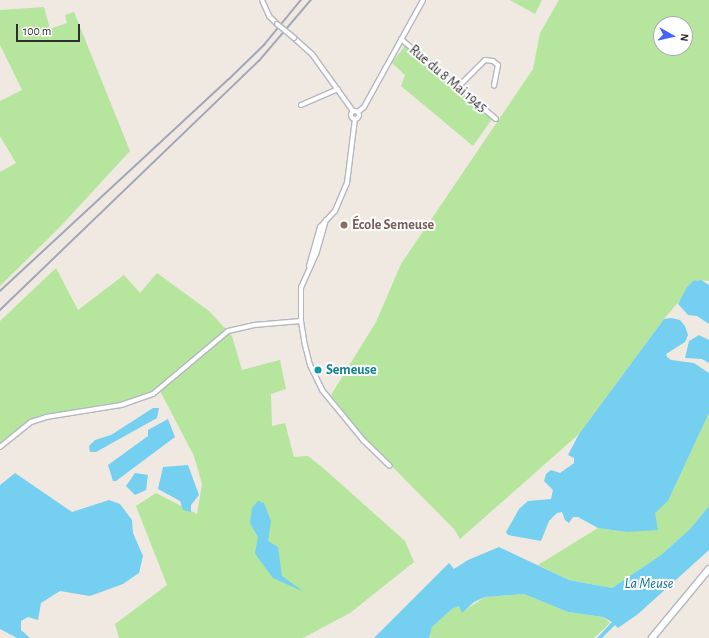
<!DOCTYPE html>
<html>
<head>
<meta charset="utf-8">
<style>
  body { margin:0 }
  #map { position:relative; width:709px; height:638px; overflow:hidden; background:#efe9e1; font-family:"Alegreya Sans",sans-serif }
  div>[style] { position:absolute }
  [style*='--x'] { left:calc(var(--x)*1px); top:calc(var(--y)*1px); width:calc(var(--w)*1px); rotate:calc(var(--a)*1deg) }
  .green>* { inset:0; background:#b6e59e }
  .water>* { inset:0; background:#75cff0 }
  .roads { filter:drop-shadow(1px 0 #b4b7c1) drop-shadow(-1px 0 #b4b7c1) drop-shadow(0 1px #b4b7c1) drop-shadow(0 -1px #b4b7c1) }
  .minor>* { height:4px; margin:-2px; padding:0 2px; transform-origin:2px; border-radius:2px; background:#fff }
  .minor>.ring { margin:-2px; padding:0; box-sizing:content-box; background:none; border:4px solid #fff; border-radius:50% }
  .secondary>* { height:5.5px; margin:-2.75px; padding:0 2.75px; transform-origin:2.75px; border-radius:2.75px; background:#fff }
  .rail>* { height:1.5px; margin:-0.75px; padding:0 0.75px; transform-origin:0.75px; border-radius:0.75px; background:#a3a6b8 }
  .bridges { filter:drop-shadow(1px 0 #b4b7c1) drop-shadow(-1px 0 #b4b7c1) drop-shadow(0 1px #b4b7c1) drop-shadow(0 -1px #b4b7c1) }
  .minor-bridge>* { height:4px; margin:-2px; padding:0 2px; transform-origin:2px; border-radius:2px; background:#fff }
  .dots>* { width:11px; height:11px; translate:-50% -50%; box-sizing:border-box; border:2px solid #fff; border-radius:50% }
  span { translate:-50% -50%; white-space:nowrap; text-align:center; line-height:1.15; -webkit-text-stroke:4px #fff; paint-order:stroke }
  .street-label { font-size:14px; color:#2e2e2e }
  .education-label { font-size:14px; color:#785e54; font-weight:700 }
  .left { translate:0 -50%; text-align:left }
  .culture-label { font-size:14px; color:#0d838f; font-weight:700 }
  .water-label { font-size:15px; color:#0d6fa3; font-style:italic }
  .north { position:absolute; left:653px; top:16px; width:40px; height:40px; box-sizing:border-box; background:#fff; border:1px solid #ababab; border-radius:50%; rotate:98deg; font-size:11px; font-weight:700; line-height:16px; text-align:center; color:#2e2e2e }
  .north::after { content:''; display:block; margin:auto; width:14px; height:18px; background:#4264fb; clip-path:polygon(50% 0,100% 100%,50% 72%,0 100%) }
  .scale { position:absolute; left:16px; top:24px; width:64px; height:18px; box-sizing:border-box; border:2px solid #2e2e2e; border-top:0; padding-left:5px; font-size:12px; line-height:14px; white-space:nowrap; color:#2e2e2e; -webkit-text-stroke:3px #fff; paint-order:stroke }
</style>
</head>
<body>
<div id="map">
  <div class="green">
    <i style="clip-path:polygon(510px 0,542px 0,535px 14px)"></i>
    <i style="clip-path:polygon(evenodd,559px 0,709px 0,709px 281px,697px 280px,664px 319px,579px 434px,460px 539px,454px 529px,360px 434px,331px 395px,376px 322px,401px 264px,533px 69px,540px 33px,559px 0,661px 24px,685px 24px,685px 48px,661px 48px,661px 24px)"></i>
    <i style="clip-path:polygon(44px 7px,50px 29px,67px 23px,65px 15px,74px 12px,130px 151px,59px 228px,0 286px,0 172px,16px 163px,0 136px,0 101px,22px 90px,0 45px,0 10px)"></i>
    <i style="clip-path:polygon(405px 46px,492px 119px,473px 146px,401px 86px,405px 75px,392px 63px)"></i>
    <i style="clip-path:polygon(56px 268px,78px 310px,124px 275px,140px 293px,157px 273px,209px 311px,232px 336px,242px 370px,280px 360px,286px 389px,271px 394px,272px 426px,285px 423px,294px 457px,308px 456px,322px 467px,405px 541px,414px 562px,350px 613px,303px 638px,119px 638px,115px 624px,167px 585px,136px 506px,156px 493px,197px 514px,202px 484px,194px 456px,159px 389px,137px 400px,35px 417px,0 444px,0 321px)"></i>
    <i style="clip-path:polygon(709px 413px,709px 506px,690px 529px,661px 555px,612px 588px,569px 580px,538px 565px,598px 528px,626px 532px,668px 501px)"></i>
    <i style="clip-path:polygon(524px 594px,568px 612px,603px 617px,610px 623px,594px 638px,429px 638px,432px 627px,452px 609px,459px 606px,462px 612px,485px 597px)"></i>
  </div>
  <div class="water">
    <i style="clip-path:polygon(701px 280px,709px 285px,709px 324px,697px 316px,688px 315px,678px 304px,687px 287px,693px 281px)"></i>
    <i style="clip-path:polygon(671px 318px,680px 320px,685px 326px,688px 335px,685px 342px,666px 354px,667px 357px,671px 360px,694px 363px,709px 373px,709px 413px,668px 501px,655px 513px,658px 530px,626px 532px,598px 528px,578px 517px,573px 517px,569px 523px,565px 520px,562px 512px,557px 513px,549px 521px,541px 541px,508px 535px,506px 532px,519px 509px,528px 501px,551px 499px,553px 490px,544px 481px,546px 474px,551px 470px,560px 473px,574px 463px,574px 458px,568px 455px,579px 434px,664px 319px)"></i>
    <i style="clip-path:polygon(699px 335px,709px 340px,709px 363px,702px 359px,685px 358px,689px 341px)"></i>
    <i style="clip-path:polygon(153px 408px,159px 408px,157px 418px,96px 452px,90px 452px,89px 446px,95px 440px,111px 435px)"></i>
    <i style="clip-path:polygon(168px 419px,175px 437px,116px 481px,113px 481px,108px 465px,148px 436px,148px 430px)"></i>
    <i style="clip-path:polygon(188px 465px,199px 495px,191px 505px,191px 512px,183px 510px,180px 501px,158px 489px,163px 467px)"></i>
    <i style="clip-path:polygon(15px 473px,72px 512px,109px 500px,120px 504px,132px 520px,133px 533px,143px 556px,139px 573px,123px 584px,90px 596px,60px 591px,41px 603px,38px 620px,28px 617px,21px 621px,21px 630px,30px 638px,17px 638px,0 629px,0 485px)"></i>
    <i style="clip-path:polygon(135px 473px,148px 475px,146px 490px,135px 495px,126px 486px)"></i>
    <i style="clip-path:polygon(258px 501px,264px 503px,271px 521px,268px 541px,278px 547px,282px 576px,304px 592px,273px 578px,258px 558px,255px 553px,258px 537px,250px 523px,252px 508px)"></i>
    <i style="clip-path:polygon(709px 506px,709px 550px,638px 614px,618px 628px,615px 625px,602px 638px,597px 638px,612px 622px,603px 617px,568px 612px,524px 594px,485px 597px,474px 602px,462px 613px,459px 606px,452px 609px,432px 627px,429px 638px,374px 638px,449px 563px,454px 569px,468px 560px,499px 547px,569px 580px,612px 588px,661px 555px,690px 529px)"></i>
  </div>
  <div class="roads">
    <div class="minor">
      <i style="--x:262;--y:0;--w:17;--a:66"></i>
      <i style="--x:269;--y:16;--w:11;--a:45"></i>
      <i style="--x:294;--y:38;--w:24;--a:42"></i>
      <i style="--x:312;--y:54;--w:70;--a:54.3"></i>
      <i style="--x:401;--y:39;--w:124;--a:40.1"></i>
      <i style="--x:458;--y:87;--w:38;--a:-45"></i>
      <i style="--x:485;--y:60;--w:8;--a:7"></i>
      <i style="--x:493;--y:61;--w:6;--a:39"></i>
      <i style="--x:498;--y:65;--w:21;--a:101"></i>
      <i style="--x:301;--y:105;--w:40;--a:-23.4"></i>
      <i class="ring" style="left:351px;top:111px;width:4px;height:4px"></i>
      <i style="--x:358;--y:112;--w:8;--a:-40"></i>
      <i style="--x:364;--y:107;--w:122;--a:-61.1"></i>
      <i style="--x:326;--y:220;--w:35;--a:106"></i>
      <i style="--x:316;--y:254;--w:36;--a:114"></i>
      <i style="--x:301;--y:287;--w:34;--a:90"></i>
      <i style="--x:301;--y:321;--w:24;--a:81"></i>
      <i style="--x:305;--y:345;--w:21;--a:76"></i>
      <i style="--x:310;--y:365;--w:28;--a:64"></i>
      <i style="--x:322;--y:390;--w:65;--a:50.6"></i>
      <i style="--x:363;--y:440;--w:37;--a:44"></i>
      <i style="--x:309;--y:266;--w:41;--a:-74.2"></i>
      <i style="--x:320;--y:227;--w:22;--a:-47"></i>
      <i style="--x:335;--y:211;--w:30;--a:-67"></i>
      <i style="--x:347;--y:183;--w:64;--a:-82.9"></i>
      <i style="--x:0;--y:447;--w:40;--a:-39"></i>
      <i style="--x:31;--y:422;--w:16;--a:-18"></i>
      <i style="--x:46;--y:417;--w:76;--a:-9.1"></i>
      <i style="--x:121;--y:405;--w:34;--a:-19"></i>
      <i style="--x:153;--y:394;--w:98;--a:-40"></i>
      <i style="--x:228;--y:331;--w:27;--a:-13"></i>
      <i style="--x:254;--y:325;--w:47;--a:-4.9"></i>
    </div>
    <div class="secondary">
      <i style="--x:652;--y:638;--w:89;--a:-50.4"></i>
    </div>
  </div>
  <div class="rail">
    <i style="--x:0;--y:291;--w:312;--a:-42.8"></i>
    <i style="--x:229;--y:79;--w:49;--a:-44.2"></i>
    <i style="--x:264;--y:45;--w:58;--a:-50.6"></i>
    <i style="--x:0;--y:310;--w:359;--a:-43.9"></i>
    <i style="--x:259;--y:61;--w:80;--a:-49.6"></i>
  </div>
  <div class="bridges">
    <div class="minor-bridge">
      <i style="--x:277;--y:24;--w:22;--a:39"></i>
    </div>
  </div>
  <div class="dots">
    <i style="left:344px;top:225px;background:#8d6e63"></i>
    <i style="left:318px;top:370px;background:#0f9aa8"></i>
  </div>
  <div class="street-label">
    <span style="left:448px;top:79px;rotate:40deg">Rue du 8 Mai 1945</span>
  </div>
  <div class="education-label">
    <span class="left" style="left:352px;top:225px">École Semeuse</span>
  </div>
  <div class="culture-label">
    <span class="left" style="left:326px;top:370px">Semeuse</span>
  </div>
  <div class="water-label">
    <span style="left:649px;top:584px">La Meuse</span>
  </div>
  <div class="north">N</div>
  <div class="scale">100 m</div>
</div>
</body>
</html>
